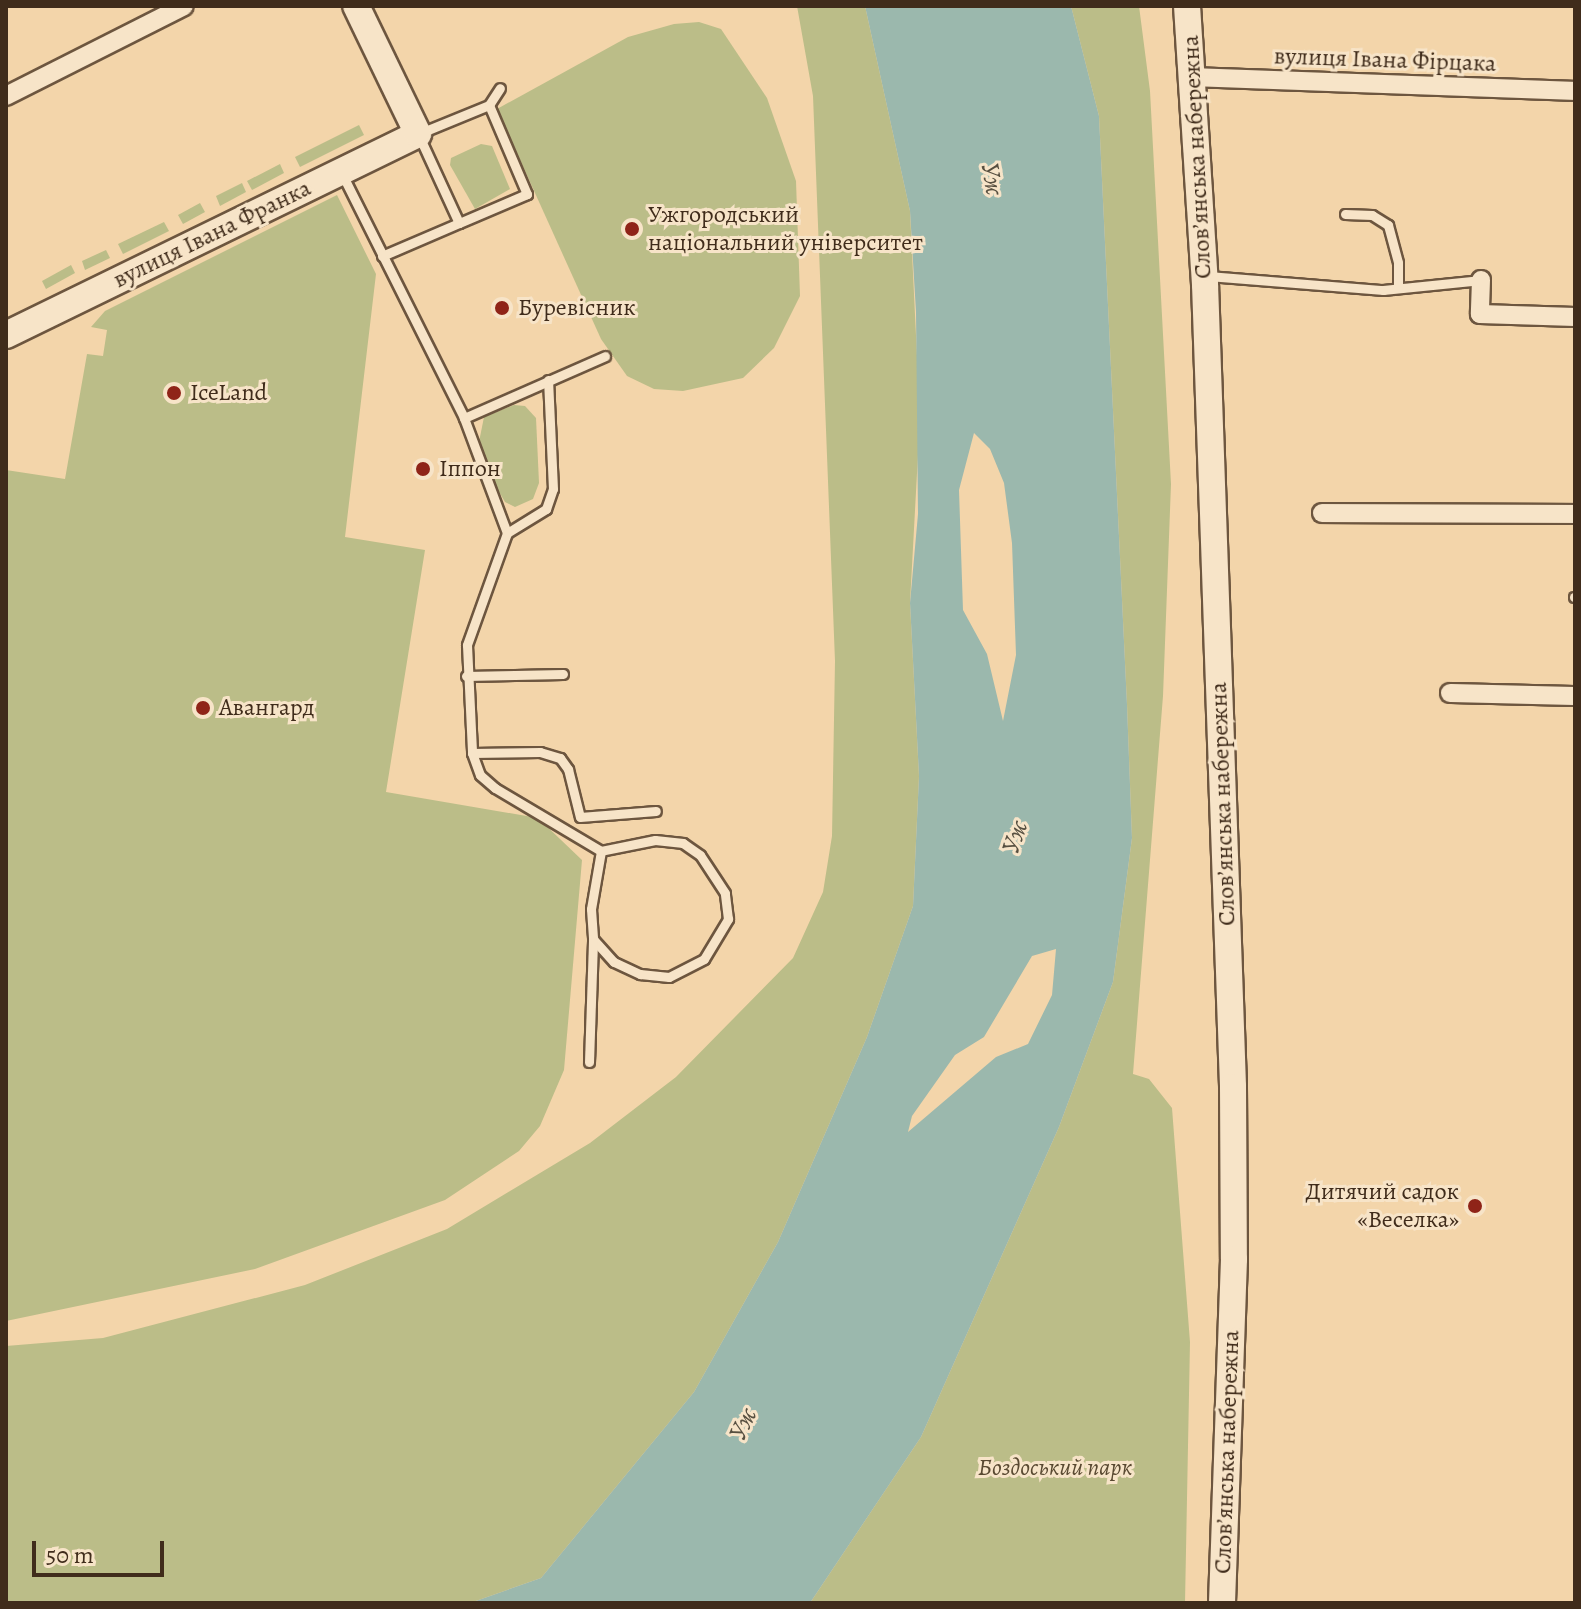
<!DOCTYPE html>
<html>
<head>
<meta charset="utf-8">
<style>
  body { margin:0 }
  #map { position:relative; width:1581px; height:1609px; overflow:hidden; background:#f3d5aa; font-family:Alegreya,serif }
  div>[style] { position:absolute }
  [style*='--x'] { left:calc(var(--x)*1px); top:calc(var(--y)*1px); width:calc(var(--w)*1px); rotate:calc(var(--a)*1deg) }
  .green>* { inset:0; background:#bbbd88 }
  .water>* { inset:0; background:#9bb8ad }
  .roads { filter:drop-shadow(2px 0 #6d563f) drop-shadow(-2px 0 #6d563f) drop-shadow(0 2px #6d563f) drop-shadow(0 -2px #6d563f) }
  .lane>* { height:9px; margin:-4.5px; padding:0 4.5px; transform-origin:4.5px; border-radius:4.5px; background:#f7e4c8 }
  .street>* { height:18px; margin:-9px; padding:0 9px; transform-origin:9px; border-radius:9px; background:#f7e4c8 }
  .secondary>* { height:26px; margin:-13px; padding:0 13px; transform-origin:13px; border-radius:13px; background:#f7e4c8 }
  .dots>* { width:22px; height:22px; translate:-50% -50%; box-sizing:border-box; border:4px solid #f7e4c8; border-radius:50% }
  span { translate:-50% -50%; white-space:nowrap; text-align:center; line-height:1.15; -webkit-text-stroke:6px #f7e4c8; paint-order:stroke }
  .street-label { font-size:24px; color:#402c1b }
  .poi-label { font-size:24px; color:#402c1b }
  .left { translate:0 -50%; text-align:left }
  .right { translate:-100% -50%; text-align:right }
  .park-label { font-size:24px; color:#594931; font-style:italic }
  .water-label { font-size:26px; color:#574f40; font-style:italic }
  .frame { position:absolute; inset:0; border:8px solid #402c1b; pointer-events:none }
  .scale { position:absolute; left:32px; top:1541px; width:132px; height:36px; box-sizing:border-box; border:4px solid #402c1b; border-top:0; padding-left:10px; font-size:24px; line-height:28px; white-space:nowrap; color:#402c1b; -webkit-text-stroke:6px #f7e4c8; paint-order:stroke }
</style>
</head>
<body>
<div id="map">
  <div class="green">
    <i style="clip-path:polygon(797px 6px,865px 6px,910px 211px,920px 418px,910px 603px,919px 776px,913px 906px,867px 1037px,778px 1242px,694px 1392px,541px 1578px,470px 1603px,6px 1603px,6px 1346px,103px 1338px,305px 1285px,447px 1229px,590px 1143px,676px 1077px,793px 958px,823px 892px,832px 836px,835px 661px,813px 96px)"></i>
    <i style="clip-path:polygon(1071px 6px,1139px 6px,1150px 91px,1171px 484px,1163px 696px,1133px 1074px,1149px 1079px,1172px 1108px,1190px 1342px,1185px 1603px,810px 1603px,921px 1437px,1059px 1127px,1113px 982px,1132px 838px,1127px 704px,1099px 116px)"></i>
    <i style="clip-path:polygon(699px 22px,721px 29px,767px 98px,796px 181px,800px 296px,774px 348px,743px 378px,683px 391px,654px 389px,627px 376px,601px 339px,497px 109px,628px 37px,674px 24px)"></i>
    <i style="clip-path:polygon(359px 125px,364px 135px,300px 167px,295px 157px)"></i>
    <i style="clip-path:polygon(481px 144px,492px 146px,510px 189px,475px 209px,450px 165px,451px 158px)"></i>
    <i style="clip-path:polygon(280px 164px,284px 173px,252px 190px,247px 181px)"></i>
    <i style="clip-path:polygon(242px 183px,246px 192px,220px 206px,216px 196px)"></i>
    <i style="clip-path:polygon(337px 195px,376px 274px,345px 537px,425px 550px,386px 792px,538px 818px,582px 860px,564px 1070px,540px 1126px,519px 1151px,445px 1200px,255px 1269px,6px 1321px,6px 470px,65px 479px,87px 354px,103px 356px,107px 330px,91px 327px,105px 311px)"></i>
    <i style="clip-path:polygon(200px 203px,205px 212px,183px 224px,178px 215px)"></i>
    <i style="clip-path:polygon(164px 222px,169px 231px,123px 254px,118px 244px)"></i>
    <i style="clip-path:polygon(106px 250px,110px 258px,85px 270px,82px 261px)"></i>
    <i style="clip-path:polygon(71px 265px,75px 273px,46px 289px,42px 281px)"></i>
    <i style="clip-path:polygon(514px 405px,525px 406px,536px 418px,539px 483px,533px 499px,515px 507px,505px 502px,495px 485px,479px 442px,484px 417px)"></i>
  </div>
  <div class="water">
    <i style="clip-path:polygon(evenodd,865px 6px,1071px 6px,1099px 116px,1127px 704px,1132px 838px,1113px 982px,1059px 1127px,921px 1437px,810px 1603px,470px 1603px,541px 1578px,694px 1392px,778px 1242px,867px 1037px,913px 906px,919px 776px,910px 603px,918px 514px,916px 312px,910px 211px,865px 6px,974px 433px,990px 449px,1004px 483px,1012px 543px,1016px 655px,1003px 721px,987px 654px,963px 610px,959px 490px,974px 433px,865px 6px,1056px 949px,1052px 995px,1028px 1044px,996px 1057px,908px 1132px,912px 1116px,955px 1055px,984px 1037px,1032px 956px,1056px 949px)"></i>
  </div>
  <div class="roads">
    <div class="lane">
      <i style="--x:489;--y:105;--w:97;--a:66.9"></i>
      <i style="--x:527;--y:194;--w:74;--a:156.9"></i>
      <i style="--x:459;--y:223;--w:98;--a:-114.7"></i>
      <i style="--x:418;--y:134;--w:77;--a:-22.2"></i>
      <i style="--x:489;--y:105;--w:20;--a:-57"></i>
      <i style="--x:342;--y:174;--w:273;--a:63.4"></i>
      <i style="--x:464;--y:418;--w:123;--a:69.5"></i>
      <i style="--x:507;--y:533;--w:119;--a:109.7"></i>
      <i style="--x:467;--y:645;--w:108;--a:87.3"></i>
      <i style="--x:472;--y:753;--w:68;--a:-0.8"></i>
      <i style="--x:540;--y:752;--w:21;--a:17"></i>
      <i style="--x:560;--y:758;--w:14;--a:54"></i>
      <i style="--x:568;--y:769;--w:49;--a:76"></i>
      <i style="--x:580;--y:817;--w:76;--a:-4.5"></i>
      <i style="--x:1345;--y:214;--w:27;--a:2"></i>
      <i style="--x:1372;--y:215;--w:19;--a:32"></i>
      <i style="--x:1388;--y:225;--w:39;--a:75"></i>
      <i style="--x:1398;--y:263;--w:24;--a:90"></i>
      <i style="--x:382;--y:256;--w:84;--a:-23.2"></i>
      <i style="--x:1208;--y:276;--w:176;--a:4.6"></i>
      <i style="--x:1383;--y:290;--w:99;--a:-5.8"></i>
      <i style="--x:464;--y:418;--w:154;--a:-23.7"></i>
      <i style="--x:507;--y:533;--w:46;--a:-31.6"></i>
      <i style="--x:546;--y:509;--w:21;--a:-71"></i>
      <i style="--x:553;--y:489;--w:109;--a:-92.6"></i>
      <i style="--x:1574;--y:597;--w:1;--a:0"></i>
      <i style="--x:466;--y:676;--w:97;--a:-1.2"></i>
      <i style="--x:472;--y:753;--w:23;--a:70"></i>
      <i style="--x:480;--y:775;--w:20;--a:41"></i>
      <i style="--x:495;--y:788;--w:123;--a:30.7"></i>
      <i style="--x:601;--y:851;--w:59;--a:99.8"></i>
      <i style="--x:591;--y:909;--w:30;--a:86"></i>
      <i style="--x:593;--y:939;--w:31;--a:48"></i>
      <i style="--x:614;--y:962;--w:29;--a:25"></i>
      <i style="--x:640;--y:974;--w:29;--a:6"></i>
      <i style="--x:669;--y:977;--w:39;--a:-27"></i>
      <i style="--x:704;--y:959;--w:47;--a:-59"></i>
      <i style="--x:728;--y:919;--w:26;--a:-97"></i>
      <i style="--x:725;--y:893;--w:45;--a:-123.3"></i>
      <i style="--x:700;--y:855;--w:21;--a:-145"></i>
      <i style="--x:683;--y:843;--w:28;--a:-174"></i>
      <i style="--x:655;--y:840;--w:55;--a:168.5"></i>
      <i style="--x:589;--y:1062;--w:123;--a:-88.1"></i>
    </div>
    <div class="street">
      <i style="--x:1193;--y:77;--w:382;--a:2.1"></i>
      <i style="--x:6;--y:96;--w:199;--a:-26.8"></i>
      <i style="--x:1481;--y:280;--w:34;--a:92"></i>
      <i style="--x:1480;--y:314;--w:95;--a:1.8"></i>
      <i style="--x:1322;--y:513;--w:253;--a:0.2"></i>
      <i style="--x:1450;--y:693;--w:125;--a:1.4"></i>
    </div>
    <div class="secondary">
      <i style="--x:1187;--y:6;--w:279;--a:86.3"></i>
      <i style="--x:1205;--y:284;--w:803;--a:88"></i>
      <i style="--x:1233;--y:1087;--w:172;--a:89.7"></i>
      <i style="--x:1234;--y:1259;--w:344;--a:92"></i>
      <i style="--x:6;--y:335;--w:458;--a:-26"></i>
      <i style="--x:418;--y:134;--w:142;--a:-115.8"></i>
    </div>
  </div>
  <div class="dots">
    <i style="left:632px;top:229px;background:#8f2418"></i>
    <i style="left:502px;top:308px;background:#8f2418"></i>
    <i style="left:174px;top:393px;background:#8f2418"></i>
    <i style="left:423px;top:469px;background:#8f2418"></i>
    <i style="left:203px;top:708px;background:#8f2418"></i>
    <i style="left:1475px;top:1206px;background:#8f2418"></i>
  </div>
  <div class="street-label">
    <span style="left:1385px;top:60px;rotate:2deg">вулиця Івана Фірцака</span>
    <span style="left:1197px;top:157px;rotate:-93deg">Словʼянська набережна</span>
    <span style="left:212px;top:234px;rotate:-26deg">вулиця Івана Франка</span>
    <span style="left:1223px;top:804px;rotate:-92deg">Словʼянська набережна</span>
    <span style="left:1227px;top:1452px;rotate:-88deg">Словʼянська набережна</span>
  </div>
  <div class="poi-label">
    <span class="left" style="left:648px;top:229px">Ужгородський<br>національний університет</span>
    <span class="left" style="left:518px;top:308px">Буревісник</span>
    <span class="left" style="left:190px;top:393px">IceLand</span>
    <span class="left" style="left:439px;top:469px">Іппон</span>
    <span class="left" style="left:219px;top:708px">Авангард</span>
    <span class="right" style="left:1459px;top:1206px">Дитячий садок<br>«Веселка»</span>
  </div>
  <div class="park-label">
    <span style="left:1055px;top:1468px">Боздоський парк</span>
  </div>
  <div class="water-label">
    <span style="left:992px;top:179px;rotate:81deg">Уж</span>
    <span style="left:1015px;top:837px;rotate:-71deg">Уж</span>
    <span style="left:743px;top:1424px;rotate:-64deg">Уж</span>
  </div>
  <div class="frame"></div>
  <div class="scale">50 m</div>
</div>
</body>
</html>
